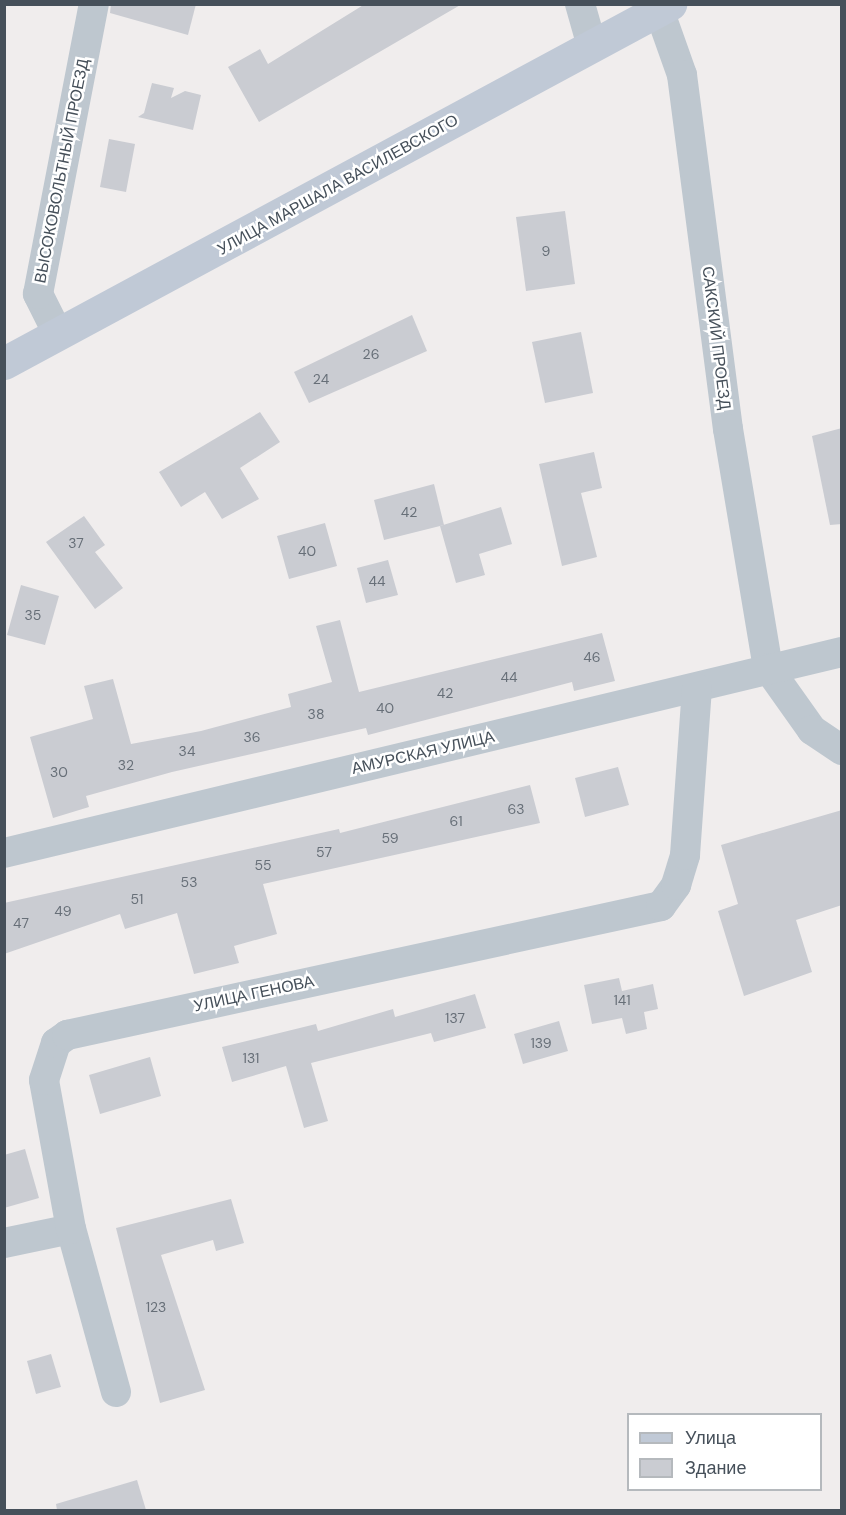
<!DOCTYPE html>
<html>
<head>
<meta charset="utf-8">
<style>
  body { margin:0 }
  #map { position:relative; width:846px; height:1515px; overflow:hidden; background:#f0eded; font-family:"DM Sans",sans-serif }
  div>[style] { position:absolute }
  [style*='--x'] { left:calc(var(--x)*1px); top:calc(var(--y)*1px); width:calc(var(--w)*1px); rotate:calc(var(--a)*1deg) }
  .building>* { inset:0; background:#caccd2 }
  .street>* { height:30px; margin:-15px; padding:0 15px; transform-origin:15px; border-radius:15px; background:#bec7cf }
  .secondary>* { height:33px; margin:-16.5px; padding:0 16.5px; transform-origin:16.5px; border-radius:16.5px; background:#c0c9d6 }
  span { translate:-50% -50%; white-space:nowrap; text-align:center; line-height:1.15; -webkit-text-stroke:5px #fff; paint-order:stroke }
  .number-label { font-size:14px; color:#676f78 }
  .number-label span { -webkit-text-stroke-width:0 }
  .street-label { font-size:16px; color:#46505a }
  .frame { position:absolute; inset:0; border:6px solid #46505a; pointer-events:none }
  .legend { position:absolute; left:627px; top:1413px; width:195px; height:78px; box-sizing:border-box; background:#fff; border:2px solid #b5b9bd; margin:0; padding:8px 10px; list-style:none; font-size:18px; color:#46505a }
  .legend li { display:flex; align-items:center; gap:12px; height:30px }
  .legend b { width:30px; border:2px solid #b5b9bd }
</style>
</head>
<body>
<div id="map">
  <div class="building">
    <i style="clip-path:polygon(111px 4px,196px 4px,188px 35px,110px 13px)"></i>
    <i style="clip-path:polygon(365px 4px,462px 4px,259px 122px,228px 67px,260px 49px,268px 64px)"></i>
    <i style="clip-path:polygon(152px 83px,174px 88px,171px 98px,185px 91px,201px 95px,193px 130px,138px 117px,144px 113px)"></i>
    <i style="clip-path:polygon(109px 139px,135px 144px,126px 192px,100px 187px)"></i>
    <i style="clip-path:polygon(565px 211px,575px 284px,526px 291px,516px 217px)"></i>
    <i style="clip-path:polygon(412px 315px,427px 351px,309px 403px,294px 372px)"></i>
    <i style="clip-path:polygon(581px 332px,593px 393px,545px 403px,532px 342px)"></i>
    <i style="clip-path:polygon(260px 412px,280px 442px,240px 468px,259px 499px,222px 519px,205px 492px,181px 507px,159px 472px)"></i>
    <i style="clip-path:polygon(842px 428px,842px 524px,830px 525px,812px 436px)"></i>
    <i style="clip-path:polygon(594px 452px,602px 488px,581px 493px,597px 557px,562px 566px,539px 464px)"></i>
    <i style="clip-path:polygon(434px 484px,444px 525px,384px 540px,374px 500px)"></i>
    <i style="clip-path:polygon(501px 507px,512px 544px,479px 554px,485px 575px,456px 583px,440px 526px)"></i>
    <i style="clip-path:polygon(84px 516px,105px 545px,95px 552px,123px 588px,95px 609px,46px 542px)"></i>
    <i style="clip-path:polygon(325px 523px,337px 566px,289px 579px,277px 536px)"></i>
    <i style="clip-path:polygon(388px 560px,398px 595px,366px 603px,357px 568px)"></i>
    <i style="clip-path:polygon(21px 585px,59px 596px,45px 645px,7px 635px)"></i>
    <i style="clip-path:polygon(340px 620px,359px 692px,602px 633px,615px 681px,574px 691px,572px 682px,368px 735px,366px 728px,172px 772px,86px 796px,89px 807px,53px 818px,30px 737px,93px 719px,84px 686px,113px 679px,131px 744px,201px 731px,291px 707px,288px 694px,332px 682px,316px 626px)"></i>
    <i style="clip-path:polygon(618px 767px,629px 805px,585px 817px,575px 778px)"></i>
    <i style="clip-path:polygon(530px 785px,540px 823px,263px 884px,277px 934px,234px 946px,239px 963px,194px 974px,177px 913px,125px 929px,120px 914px,4px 954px,4px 903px,339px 829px,340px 833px)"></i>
    <i style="clip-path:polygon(842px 810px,842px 905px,796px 920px,812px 972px,744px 996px,718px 911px,738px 904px,721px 845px)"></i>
    <i style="clip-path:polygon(619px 978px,622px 991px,653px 984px,658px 1009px,644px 1012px,647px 1029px,626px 1034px,622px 1018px,592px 1024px,584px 985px)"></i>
    <i style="clip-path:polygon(475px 994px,486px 1028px,434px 1042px,431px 1033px,311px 1063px,328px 1121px,304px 1128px,286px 1066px,232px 1082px,222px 1047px,316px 1024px,318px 1031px,393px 1009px,395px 1017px)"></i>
    <i style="clip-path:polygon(559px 1021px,568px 1051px,523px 1064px,514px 1034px)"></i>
    <i style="clip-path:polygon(150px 1057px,161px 1096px,100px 1114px,89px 1075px)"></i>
    <i style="clip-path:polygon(25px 1149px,39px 1198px,4px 1208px,4px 1155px)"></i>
    <i style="clip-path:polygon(231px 1199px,244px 1243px,216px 1251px,213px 1240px,161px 1255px,205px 1390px,160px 1403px,116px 1228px)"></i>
    <i style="clip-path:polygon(51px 1354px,61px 1387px,36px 1394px,27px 1361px)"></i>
    <i style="clip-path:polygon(137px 1480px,146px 1510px,57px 1510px,56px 1504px)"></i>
  </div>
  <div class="street">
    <i style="--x:580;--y:4;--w:44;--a:74.1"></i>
    <i style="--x:659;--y:10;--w:69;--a:70.5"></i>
    <i style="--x:682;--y:75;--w:357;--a:82.6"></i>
    <i style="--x:728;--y:429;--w:242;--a:80.5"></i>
    <i style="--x:768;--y:668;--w:76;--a:54.6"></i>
    <i style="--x:812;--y:730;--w:36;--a:34"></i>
    <i style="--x:58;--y:334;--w:45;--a:-116.6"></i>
    <i style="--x:38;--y:294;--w:295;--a:-79.1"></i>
    <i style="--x:4;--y:853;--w:862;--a:-13.49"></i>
    <i style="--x:4;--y:1243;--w:68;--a:-11.8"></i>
    <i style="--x:116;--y:1392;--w:169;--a:-105.4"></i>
    <i style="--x:71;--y:1229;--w:151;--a:-100.3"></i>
    <i style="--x:44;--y:1080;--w:39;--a:-72"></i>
    <i style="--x:56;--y:1043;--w:14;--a:-36"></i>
    <i style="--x:67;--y:1035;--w:608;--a:-12.25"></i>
    <i style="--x:661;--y:906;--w:26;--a:-54"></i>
    <i style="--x:676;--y:885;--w:31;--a:-73"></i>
    <i style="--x:685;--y:855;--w:167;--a:-85.9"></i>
  </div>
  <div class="secondary">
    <i style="--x:4;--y:363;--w:757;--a:-28.33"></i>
  </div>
  <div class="number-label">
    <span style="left:546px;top:251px">9</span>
    <span style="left:371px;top:354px">26</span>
    <span style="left:321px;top:379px">24</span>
    <span style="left:409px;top:512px">42</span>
    <span style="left:76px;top:543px">37</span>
    <span style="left:307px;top:551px">40</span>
    <span style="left:377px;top:581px">44</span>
    <span style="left:33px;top:615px">35</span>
    <span style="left:592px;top:657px">46</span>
    <span style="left:509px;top:677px">44</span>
    <span style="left:445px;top:693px">42</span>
    <span style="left:385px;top:708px">40</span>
    <span style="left:316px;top:714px">38</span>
    <span style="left:252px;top:737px">36</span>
    <span style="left:187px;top:751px">34</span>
    <span style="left:126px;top:765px">32</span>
    <span style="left:59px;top:772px">30</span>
    <span style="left:516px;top:809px">63</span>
    <span style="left:456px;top:821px">61</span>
    <span style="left:390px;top:838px">59</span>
    <span style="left:324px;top:852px">57</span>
    <span style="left:263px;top:865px">55</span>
    <span style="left:189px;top:882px">53</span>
    <span style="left:137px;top:899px">51</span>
    <span style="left:63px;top:911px">49</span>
    <span style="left:21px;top:923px">47</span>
    <span style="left:622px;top:1000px">141</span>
    <span style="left:455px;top:1018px">137</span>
    <span style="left:541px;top:1043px">139</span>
    <span style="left:251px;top:1058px">131</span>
    <span style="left:156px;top:1307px">123</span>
  </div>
  <div class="street-label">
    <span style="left:62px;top:171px;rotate:-79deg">ВЫСОКОВОЛЬТНЫЙ ПРОЕЗД</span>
    <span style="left:338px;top:185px;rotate:-29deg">УЛИЦА МАРШАЛА ВАСИЛЕВСКОГО</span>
    <span style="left:716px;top:338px;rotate:83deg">САКСКИЙ ПРОЕЗД</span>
    <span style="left:423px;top:753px;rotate:-13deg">АМУРСКАЯ УЛИЦА</span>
    <span style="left:254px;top:994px;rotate:-12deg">УЛИЦА ГЕНОВА</span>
  </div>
  <div class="frame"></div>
  <ul class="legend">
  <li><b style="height:8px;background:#c0c9d6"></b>Улица</li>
  <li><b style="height:16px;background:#caccd2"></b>Здание</li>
  </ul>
</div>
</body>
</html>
